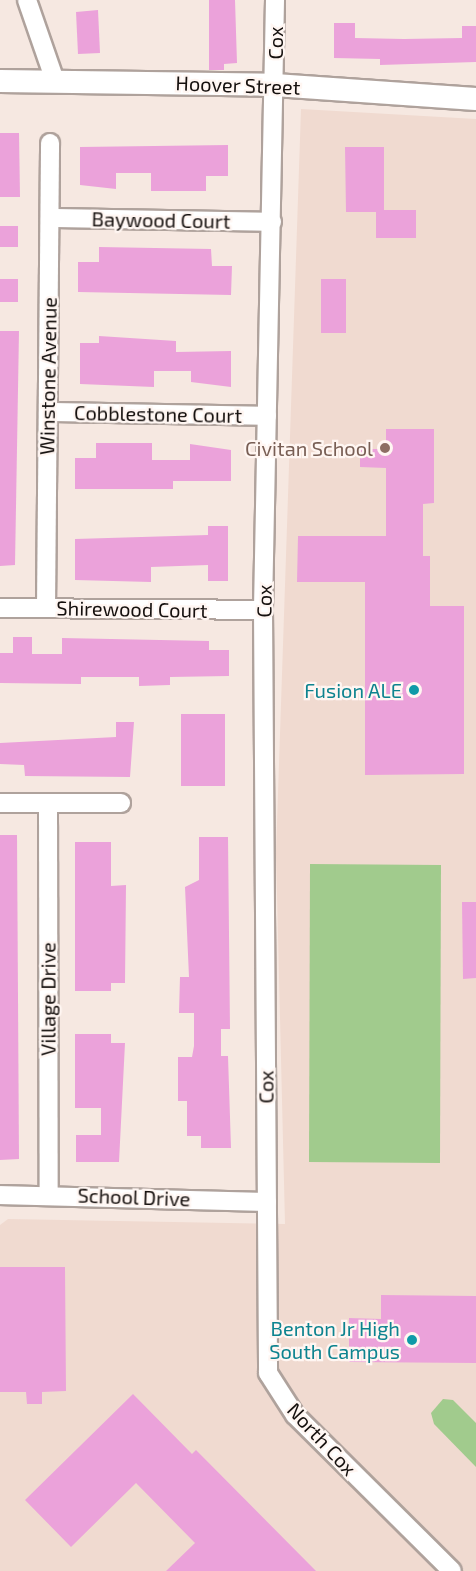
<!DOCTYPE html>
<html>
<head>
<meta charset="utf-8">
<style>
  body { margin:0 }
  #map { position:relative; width:476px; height:1571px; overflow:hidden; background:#f6e8e1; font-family:"Exo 2",sans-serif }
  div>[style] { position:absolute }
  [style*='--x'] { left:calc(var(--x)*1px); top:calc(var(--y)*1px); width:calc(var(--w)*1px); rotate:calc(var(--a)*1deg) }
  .built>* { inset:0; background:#f0dad0 }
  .green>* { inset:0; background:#a1cb8d }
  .building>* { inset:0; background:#eba2da }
  .roads { filter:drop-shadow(2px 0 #afa29c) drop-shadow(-2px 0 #afa29c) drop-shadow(0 2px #afa29c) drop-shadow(0 -2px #afa29c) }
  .minor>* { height:18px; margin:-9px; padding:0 9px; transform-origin:9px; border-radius:9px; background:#fff }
  .tertiary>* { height:22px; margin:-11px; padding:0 11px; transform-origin:11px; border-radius:11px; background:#fff }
  .dots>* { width:16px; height:16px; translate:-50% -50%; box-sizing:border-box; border:3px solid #fff6f2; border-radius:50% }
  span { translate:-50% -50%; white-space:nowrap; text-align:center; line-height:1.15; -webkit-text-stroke:4.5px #fff6f2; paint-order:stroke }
  .street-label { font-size:20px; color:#15100e }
  .education-label { font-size:20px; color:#785e54 }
  .right { translate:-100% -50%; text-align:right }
  .culture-label { font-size:20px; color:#0d838f }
</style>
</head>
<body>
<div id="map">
  <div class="built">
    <i style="clip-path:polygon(301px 109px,476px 119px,476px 1571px,0 1571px,0 1225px,8px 1219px,285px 1224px,276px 853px)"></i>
  </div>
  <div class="green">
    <i style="clip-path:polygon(310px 864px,441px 865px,440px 1163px,309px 1162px)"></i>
    <i style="clip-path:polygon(443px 1399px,453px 1400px,476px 1423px,476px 1467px,434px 1424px,431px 1413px)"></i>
  </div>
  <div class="building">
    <i style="clip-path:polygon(209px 0,235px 0,237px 63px,224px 64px,224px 70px,209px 70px)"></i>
    <i style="clip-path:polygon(98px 10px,100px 53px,78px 54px,76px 12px)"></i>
    <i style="clip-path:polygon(334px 23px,355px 23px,355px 38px,404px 39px,462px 38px,462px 26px,476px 26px,476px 62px,380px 65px,380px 59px,334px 58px)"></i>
    <i style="clip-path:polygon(0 133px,19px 133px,20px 197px,0 197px)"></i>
    <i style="clip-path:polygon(228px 145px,228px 176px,206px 176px,206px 191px,151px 191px,151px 173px,116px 173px,116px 189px,80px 185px,80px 147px)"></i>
    <i style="clip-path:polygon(345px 147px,384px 147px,384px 210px,416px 210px,416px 238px,376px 238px,376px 212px,346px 212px)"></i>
    <i style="clip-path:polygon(0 226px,18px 226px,18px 247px,0 247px)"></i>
    <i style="clip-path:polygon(99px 247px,211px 249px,212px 266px,232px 266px,231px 295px,78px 292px,78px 262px,99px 262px)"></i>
    <i style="clip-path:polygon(0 279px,18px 279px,18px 302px,0 302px)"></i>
    <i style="clip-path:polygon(321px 279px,346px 279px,346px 333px,321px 333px)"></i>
    <i style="clip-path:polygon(0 331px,19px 331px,15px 565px,0 566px)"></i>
    <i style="clip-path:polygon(99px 336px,176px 341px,176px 352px,231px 351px,231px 387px,191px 382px,191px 371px,154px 371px,154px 387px,80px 384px,80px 343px,99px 343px)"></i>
    <i style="clip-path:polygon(386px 429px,434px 429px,434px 503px,423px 504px,423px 556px,430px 556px,430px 606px,464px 606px,464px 774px,365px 775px,365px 582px,297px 582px,298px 536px,386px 536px,386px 468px,360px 467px,360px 449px,386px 449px)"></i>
    <i style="clip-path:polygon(96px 443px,152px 443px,152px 460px,190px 460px,190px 444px,231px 450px,231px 481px,173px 481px,173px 489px,75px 489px,75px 458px,96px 458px)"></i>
    <i style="clip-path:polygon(208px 526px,228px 526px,228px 581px,208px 581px,208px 565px,151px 567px,151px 582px,75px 580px,75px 539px,208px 535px)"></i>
    <i style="clip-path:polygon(13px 637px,32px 637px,32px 654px,62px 654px,62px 638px,209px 641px,209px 650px,229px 650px,229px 676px,170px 677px,170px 685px,139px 686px,139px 677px,81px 677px,81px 684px,0 683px,0 653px,13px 653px)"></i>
    <i style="clip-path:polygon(181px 714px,225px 714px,225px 786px,181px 786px)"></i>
    <i style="clip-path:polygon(116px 722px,134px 722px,130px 777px,25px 776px,24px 765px,0 764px,0 743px,116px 737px)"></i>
    <i style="clip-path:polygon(0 835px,17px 835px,19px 1159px,0 1160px)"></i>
    <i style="clip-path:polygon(199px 837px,228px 837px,230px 1029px,221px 1029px,221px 1056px,228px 1056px,231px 1148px,201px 1148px,201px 1136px,187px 1136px,187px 1101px,178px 1101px,178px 1057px,192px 1057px,194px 1046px,194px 1013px,179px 1013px,180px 977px,189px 977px,185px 887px,199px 880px)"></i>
    <i style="clip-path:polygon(75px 842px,111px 842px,111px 886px,126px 885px,125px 983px,111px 983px,111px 991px,75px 991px)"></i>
    <i style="clip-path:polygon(462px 902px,476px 902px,476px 978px,463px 979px)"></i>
    <i style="clip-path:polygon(75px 1034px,111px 1034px,111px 1043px,125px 1043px,119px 1162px,76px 1162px,76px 1135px,101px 1135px,101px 1108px,75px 1108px)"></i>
    <i style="clip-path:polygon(0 1267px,65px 1267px,66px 1391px,42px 1392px,42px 1404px,27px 1404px,26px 1392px,0 1392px)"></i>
    <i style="clip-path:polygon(381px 1295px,476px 1296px,476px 1363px,349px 1362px,349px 1318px,381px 1319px)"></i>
    <i style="clip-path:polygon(133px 1394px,192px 1454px,196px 1450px,316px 1571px,166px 1571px,195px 1543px,136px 1483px,71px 1547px,25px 1500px)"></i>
  </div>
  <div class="roads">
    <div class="minor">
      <i style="--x:27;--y:0;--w:86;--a:70.9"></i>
      <i style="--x:275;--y:0;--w:610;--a:91.13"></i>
      <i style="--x:263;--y:610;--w:763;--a:89.62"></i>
      <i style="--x:268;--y:1373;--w:50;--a:57.3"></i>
      <i style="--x:295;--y:1415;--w:221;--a:44.8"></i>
      <i style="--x:50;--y:218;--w:222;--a:1"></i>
      <i style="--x:48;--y:412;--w:219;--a:1"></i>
      <i style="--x:0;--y:608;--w:263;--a:0.4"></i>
      <i style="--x:46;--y:608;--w:465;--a:-89.5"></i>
      <i style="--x:0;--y:803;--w:121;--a:0"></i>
      <i style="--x:48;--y:804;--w:390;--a:89.9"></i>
      <i style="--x:0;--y:1195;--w:267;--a:1.5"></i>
    </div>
    <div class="tertiary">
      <i style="--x:0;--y:81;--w:275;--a:0.8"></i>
      <i style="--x:275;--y:85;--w:201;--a:4"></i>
    </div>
  </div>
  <div class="dots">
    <i style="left:385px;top:448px;background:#8d6e63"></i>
    <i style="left:414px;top:690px;background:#0f9aa8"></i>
    <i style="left:412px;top:1340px;background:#0f9aa8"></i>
  </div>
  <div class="street-label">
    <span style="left:275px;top:43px;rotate:-90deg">Cox</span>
    <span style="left:238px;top:85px;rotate:2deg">Hoover Street</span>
    <span style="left:161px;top:220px;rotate:1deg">Baywood Court</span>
    <span style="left:48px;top:376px;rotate:-89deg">Winstone Avenue</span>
    <span style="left:158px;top:414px;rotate:1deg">Cobblestone Court</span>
    <span style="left:264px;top:601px;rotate:-89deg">Cox</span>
    <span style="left:132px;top:609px;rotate:1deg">Shirewood Court</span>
    <span style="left:48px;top:999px;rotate:-90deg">Village Drive</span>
    <span style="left:266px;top:1087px;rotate:-90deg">Cox</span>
    <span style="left:134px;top:1197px;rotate:2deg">School Drive</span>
    <span style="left:322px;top:1439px;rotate:47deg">North Cox</span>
  </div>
  <div class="education-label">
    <span class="right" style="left:373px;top:448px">Civitan School</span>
  </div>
  <div class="culture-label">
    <span class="right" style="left:402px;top:690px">Fusion ALE</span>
    <span class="right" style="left:400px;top:1340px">Benton Jr High<br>South Campus</span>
  </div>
</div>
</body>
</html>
